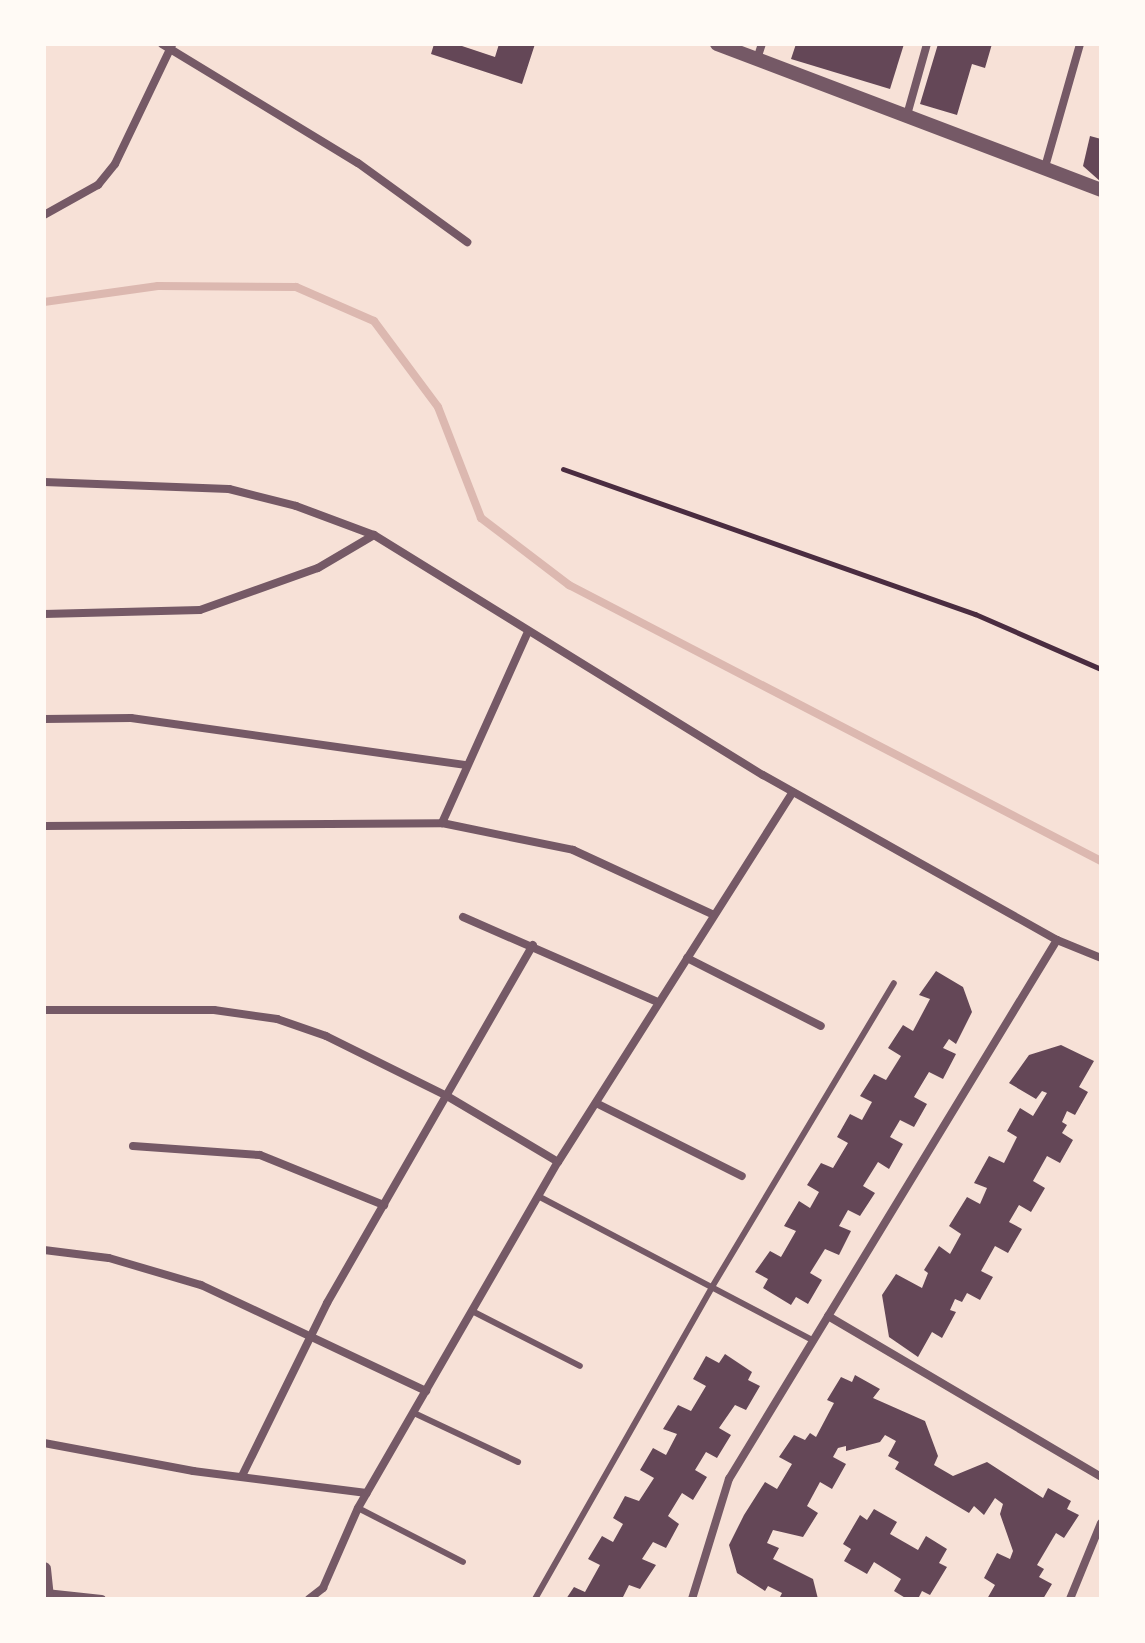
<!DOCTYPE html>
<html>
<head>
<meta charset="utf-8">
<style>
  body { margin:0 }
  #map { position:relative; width:1145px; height:1643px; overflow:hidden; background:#f7e1d7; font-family:Overpass,sans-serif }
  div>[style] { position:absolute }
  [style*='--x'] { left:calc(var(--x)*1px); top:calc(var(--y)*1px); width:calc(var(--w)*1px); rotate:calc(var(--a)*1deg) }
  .stream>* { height:8px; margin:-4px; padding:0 4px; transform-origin:4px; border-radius:4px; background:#dcb8b0 }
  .building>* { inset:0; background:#644757 }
  .path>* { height:5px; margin:-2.5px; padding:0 2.5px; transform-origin:2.5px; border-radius:2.5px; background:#4a2c40 }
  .service>* { height:6px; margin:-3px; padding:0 3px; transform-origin:3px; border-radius:3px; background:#755966 }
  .minor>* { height:8px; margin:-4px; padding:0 4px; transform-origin:4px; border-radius:4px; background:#755966 }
  .tertiary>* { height:14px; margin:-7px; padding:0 7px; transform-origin:7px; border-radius:7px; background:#755966 }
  span { translate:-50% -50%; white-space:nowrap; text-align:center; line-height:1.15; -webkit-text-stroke:6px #fffaf5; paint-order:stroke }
  .frame { position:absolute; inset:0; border:46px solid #fffaf5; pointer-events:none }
</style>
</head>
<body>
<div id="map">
  <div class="stream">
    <i style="--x:44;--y:302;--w:115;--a:-8"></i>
    <i style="--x:158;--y:286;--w:138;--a:0.4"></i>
    <i style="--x:296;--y:287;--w:85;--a:23.6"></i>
    <i style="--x:374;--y:321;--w:107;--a:53.3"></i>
    <i style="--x:438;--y:407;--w:119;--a:68.8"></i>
    <i style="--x:481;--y:518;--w:111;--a:37.3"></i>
    <i style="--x:569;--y:585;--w:599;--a:27.42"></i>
  </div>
  <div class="building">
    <i style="clip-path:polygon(434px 44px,456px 44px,495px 57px,499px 44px,535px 44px,522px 84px,431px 54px)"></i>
    <i style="clip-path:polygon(796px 44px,904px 44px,890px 89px,791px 59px)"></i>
    <i style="clip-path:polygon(938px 44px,992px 44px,985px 68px,972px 64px,957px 115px,920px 104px)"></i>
    <i style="clip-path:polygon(1090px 136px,1101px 139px,1101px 182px,1083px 166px)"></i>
    <i style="clip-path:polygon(936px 971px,963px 987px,972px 1012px,956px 1044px,949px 1039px,943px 1048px,956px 1054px,943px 1079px,929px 1072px,914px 1097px,927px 1104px,914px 1127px,900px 1120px,890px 1137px,903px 1144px,889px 1169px,878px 1162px,863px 1186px,875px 1193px,860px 1216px,848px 1210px,839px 1226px,851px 1231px,839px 1255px,825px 1249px,810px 1273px,822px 1280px,808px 1304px,796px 1297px,791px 1305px,763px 1288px,768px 1279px,755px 1272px,770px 1251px,781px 1257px,796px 1231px,784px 1226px,799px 1201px,810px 1208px,819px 1192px,807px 1185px,821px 1163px,833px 1168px,848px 1143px,837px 1137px,850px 1114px,862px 1120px,872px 1102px,860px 1096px,874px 1074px,886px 1080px,901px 1056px,888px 1048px,903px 1025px,913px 1031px,930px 999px,919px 995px)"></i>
    <i style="clip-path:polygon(1061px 1045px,1094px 1061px,1079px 1087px,1088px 1092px,1075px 1115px,1067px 1111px,1062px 1122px,1067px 1125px,1062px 1133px,1073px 1140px,1060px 1163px,1047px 1156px,1033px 1181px,1045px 1188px,1031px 1212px,1019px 1205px,1009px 1222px,1022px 1229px,1008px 1253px,995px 1246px,981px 1271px,993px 1277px,980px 1300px,967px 1293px,962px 1302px,955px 1299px,950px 1310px,956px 1312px,942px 1338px,932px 1332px,918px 1357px,889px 1337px,882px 1295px,896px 1274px,922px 1288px,928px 1273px,924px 1270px,939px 1246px,950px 1254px,961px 1234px,949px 1226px,967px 1197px,980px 1204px,987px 1188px,974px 1183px,989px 1156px,1004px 1163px,1017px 1137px,1007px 1131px,1020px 1108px,1033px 1116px,1047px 1093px,1042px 1091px,1036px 1099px,1009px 1083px,1029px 1055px)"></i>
    <i style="clip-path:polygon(725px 1354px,752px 1372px,748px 1380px,760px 1386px,746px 1410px,735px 1405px,719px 1428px,731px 1435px,717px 1458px,706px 1452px,695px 1470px,707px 1477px,693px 1500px,682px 1493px,668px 1516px,679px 1524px,666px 1548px,653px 1542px,642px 1559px,656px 1565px,640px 1589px,629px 1585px,622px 1599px,566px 1599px,574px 1587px,585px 1592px,600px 1565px,588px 1559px,602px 1536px,613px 1542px,623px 1524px,613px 1518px,625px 1496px,639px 1501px,654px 1478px,640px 1470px,653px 1448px,666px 1455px,677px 1434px,663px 1429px,678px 1405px,691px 1411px,706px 1386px,693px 1379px,706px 1356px,719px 1363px)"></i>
    <i style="clip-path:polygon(855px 1375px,880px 1389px,873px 1398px,925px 1421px,938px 1456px,934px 1465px,953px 1476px,987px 1462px,1043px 1498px,1048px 1488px,1071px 1501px,1067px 1509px,1079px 1515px,1064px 1538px,1056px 1533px,1037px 1565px,1044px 1569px,1039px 1577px,1052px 1584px,1043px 1599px,987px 1599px,995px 1585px,984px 1578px,997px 1553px,1010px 1559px,1013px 1551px,1000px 1514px,1003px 1504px,995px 1498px,984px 1515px,974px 1506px,969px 1513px,895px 1469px,899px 1462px,888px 1456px,896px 1441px,885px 1435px,880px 1442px,846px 1451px,846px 1446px,838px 1448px,833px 1457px,846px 1464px,832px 1489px,820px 1482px,807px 1506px,818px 1513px,803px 1537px,773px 1530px,767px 1543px,779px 1548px,773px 1559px,813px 1579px,818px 1599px,779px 1599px,782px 1593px,768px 1586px,765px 1591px,737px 1573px,729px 1545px,744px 1515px,765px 1482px,777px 1489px,792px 1464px,779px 1457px,794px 1435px,805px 1440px,810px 1433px,816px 1437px,834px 1403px,827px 1400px,841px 1377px,852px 1382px)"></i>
    <i style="clip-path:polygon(874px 1509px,897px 1522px,890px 1534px,918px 1550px,926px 1536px,947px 1549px,939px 1563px,947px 1567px,930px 1595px,922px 1591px,918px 1599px,907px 1599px,894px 1591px,901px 1579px,874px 1562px,867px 1574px,844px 1561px,851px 1549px,843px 1544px,860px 1515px,867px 1520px)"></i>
  </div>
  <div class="path">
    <i style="--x:563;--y:469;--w:437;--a:19.4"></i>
    <i style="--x:975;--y:614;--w:137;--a:23.6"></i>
  </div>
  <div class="service">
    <i style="--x:538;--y:1196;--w:310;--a:27.7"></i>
    <i style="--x:472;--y:1311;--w:121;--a:27"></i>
    <i style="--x:414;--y:1413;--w:115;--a:25.2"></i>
    <i style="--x:358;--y:1508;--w:118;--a:27.2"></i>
    <i style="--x:535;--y:1599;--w:359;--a:-60.4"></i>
    <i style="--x:712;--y:1287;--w:354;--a:-59.1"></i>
  </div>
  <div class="minor">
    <i style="--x:162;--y:44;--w:229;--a:31.3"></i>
    <i style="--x:358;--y:163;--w:135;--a:35.9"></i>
    <i style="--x:757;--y:59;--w:16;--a:-72"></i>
    <i style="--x:907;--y:115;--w:74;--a:-74.3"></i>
    <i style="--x:1045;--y:167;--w:128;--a:-74.1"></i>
    <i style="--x:44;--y:215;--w:62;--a:-29.1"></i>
    <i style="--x:98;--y:185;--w:27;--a:-51"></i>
    <i style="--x:115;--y:164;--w:132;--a:-64.4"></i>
    <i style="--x:44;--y:482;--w:185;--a:2.2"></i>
    <i style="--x:229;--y:489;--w:69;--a:14.2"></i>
    <i style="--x:296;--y:506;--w:83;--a:20.4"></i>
    <i style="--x:374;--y:535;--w:457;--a:31.7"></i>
    <i style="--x:763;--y:775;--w:337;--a:29.3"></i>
    <i style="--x:1057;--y:940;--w:48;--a:22.2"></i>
    <i style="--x:44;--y:614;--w:156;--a:-1.5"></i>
    <i style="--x:200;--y:610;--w:125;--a:-19.6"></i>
    <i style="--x:318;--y:568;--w:65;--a:-30.5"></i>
    <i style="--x:44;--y:719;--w:87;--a:-0.7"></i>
    <i style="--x:131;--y:718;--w:337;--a:8"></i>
    <i style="--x:442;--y:823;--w:134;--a:11.6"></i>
    <i style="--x:573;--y:850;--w:155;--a:24.7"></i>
    <i style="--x:44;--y:826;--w:398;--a:-0.4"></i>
    <i style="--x:442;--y:823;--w:209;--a:-65.8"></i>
    <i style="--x:463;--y:917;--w:213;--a:23.6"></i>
    <i style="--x:687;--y:958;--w:150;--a:26.9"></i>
    <i style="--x:44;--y:1010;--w:170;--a:0"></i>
    <i style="--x:214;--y:1010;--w:64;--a:8.1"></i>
    <i style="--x:277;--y:1019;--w:52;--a:19.1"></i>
    <i style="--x:326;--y:1036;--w:135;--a:26.4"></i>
    <i style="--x:447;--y:1096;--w:129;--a:30.7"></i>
    <i style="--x:596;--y:1103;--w:163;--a:26.6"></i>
    <i style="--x:133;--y:1146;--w:127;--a:4.1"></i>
    <i style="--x:260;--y:1155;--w:134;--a:22"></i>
    <i style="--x:44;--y:1250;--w:65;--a:7"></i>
    <i style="--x:109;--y:1258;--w:96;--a:16.4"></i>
    <i style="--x:201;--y:1285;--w:249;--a:25.2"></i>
    <i style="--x:828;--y:1316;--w:317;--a:30.5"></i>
    <i style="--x:44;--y:1443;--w:152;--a:10.6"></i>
    <i style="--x:193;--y:1471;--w:175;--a:7.2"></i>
    <i style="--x:242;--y:1476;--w:193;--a:-63.8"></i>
    <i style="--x:327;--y:1303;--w:413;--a:-60.1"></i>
    <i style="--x:46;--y:1593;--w:56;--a:6.1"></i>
    <i style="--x:309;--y:1599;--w:18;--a:-38"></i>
    <i style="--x:323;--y:1588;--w:87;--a:-66.4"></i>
    <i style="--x:358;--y:1508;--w:400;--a:-60"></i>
    <i style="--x:558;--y:1162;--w:438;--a:-57.6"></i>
    <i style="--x:692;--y:1599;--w:126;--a:-72.9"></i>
    <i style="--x:729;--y:1479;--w:631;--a:-58.68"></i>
    <i style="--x:1070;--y:1599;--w:82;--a:-67.8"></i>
  </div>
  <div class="tertiary">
    <i style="--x:717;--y:44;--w:411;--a:20.8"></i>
    <i style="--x:44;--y:1569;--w:30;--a:84"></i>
  </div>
  <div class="frame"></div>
</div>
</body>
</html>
